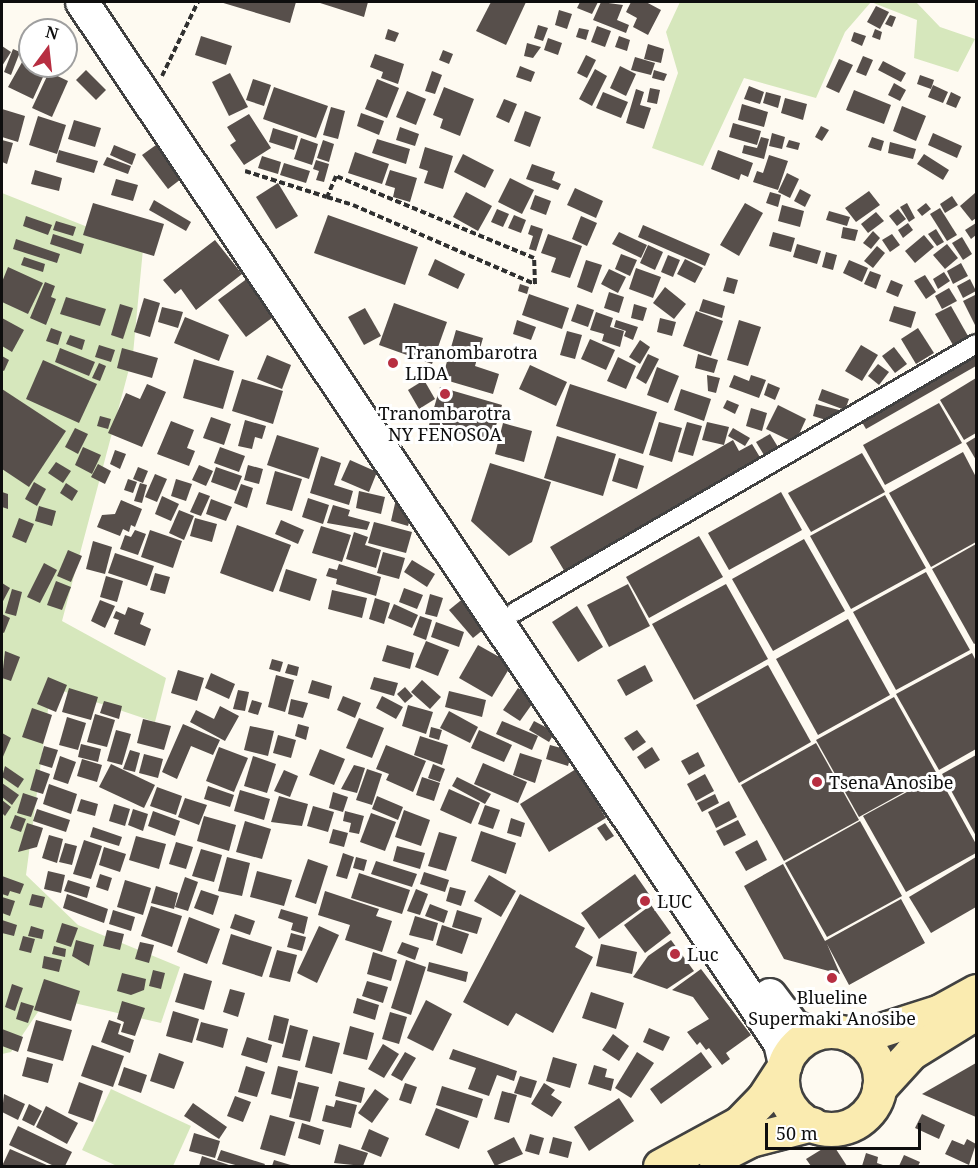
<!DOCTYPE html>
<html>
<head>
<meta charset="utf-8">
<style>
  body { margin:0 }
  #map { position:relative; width:978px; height:1168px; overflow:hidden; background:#fefaf1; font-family:"Noto Serif",serif }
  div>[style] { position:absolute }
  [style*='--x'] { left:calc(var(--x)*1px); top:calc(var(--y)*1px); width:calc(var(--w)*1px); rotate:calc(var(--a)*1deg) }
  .green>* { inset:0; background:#d6e7bc }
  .building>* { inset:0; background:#574f4b }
  .path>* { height:4px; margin-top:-2px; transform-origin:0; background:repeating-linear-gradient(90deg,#303030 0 6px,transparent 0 9px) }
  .roads { filter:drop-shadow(2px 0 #414141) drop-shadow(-2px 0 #414141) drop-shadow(0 2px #414141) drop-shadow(0 -2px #414141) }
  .pedestrian>* { height:18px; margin:-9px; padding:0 9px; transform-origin:9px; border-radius:9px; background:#fff }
  .tertiary>* { height:32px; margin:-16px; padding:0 16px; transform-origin:16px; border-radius:16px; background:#fff }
  .secondary>* { height:33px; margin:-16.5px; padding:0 16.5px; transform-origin:16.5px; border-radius:16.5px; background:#faebb0 }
  .secondary>.ring { margin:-16.5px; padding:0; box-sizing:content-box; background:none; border:33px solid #faebb0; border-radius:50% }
  .dots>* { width:16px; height:16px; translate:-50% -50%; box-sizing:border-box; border:3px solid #fff; border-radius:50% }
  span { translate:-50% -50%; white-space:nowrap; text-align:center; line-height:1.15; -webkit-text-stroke:6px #fff; paint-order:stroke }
  .poi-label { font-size:18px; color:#0e0e0e }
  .left { translate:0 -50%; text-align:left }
  .frame { position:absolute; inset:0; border:3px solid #0e0e0e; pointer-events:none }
  .north { position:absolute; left:18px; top:18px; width:60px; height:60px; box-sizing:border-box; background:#fff; border:2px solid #9f9f9f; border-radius:50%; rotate:15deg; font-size:16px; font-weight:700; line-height:24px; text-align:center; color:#0e0e0e }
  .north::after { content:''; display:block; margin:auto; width:21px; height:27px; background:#b72e41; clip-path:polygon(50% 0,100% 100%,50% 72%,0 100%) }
  .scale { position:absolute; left:765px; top:1123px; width:156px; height:27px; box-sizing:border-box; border:3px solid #0e0e0e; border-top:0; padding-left:8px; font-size:18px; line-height:21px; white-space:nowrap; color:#0e0e0e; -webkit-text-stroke:4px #fff; paint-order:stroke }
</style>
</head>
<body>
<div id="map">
  <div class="green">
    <i style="clip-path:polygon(680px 2px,916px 2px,940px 27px,975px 39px,958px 72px,914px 58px,917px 20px,871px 2px,845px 32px,816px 98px,744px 78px,703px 166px,652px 148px,678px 73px,666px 32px)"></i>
    <i style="clip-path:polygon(2px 193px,143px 249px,133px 354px,62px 621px,166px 678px,155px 722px,51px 687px,26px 875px,78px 925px,180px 967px,161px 1023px,48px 997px,11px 1052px,2px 1054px)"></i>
    <i style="clip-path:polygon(111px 1089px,191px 1126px,173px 1166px,117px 1166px,82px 1150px)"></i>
  </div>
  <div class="building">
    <i style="clip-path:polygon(220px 2px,296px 2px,290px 23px)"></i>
    <i style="clip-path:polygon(317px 2px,368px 2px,364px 17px)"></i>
    <i style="clip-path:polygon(491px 2px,526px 2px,506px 45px,476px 31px)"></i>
    <i style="clip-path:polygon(580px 2px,598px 2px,592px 14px,577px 8px)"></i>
    <i style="clip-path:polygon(601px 2px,623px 5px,617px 20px,629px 25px,626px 33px,593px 20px)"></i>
    <i style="clip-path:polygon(631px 2px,646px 2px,661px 10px,648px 35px,633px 27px,637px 18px,626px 12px)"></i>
    <i style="clip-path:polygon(876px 6px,889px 12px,880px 29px,867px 22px)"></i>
    <i style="clip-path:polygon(559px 10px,572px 14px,567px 29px,555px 25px)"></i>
    <i style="clip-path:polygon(890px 15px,896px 17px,892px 27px,885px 24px)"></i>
    <i style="clip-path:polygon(538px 25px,548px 28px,543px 41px,534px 38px)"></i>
    <i style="clip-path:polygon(597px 26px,611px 31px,605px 47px,591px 42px)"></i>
    <i style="clip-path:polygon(579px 28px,589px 30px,586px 40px,576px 37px)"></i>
    <i style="clip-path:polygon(388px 29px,399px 33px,395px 42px,385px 39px)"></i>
    <i style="clip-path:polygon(875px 29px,882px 32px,880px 40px,872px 37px)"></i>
    <i style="clip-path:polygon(854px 32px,866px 36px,862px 46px,851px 41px)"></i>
    <i style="clip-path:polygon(25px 33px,30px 34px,29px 49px,21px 47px)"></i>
    <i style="clip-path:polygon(201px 36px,232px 46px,226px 65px,195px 55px)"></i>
    <i style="clip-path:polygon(619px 36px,630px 40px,627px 51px,615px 47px)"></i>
    <i style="clip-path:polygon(548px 38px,562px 43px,558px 55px,544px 50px)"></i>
    <i style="clip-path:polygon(527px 43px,541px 47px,533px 58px,524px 56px)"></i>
    <i style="clip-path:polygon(648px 44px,664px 49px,661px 63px,644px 59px)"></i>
    <i style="clip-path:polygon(2px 46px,11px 52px,2px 66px)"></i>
    <i style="clip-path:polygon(30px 48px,30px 66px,48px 66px,33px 99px,8px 87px)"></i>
    <i style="clip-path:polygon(13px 49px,20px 52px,11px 75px,4px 72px)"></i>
    <i style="clip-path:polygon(443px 50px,453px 54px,449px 64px,439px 60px)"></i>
    <i style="clip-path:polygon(375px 54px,404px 64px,398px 84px,381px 78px,383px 72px,370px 67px)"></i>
    <i style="clip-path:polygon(586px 55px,596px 60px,587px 78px,577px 73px)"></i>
    <i style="clip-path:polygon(863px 56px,873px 60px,866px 76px,856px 72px)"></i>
    <i style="clip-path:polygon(635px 57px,655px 63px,651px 75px,631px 70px)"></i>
    <i style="clip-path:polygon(839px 59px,853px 65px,839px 93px,826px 87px)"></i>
    <i style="clip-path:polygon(883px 61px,906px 73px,901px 82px,878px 70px)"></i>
    <i style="clip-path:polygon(520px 66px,535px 72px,531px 82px,516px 77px)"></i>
    <i style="clip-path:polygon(620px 66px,636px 74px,626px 96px,610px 88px)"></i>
    <i style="clip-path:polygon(595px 69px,607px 76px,592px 106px,579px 99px)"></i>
    <i style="clip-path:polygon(86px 70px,106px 90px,96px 100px,76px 80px)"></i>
    <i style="clip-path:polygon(654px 70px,667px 74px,664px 81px,652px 78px)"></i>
    <i style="clip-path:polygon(432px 71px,442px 75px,435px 94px,425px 91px)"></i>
    <i style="clip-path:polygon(49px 72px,68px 81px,52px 117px,32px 108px)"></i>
    <i style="clip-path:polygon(230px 73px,248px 107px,229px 116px,212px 82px)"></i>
    <i style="clip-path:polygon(920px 75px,934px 80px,931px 89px,917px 84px)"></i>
    <i style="clip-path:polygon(253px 79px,271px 85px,264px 106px,246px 100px)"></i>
    <i style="clip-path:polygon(377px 79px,399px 88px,387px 118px,365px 109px)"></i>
    <i style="clip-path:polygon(894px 83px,906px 90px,900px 101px,888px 95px)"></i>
    <i style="clip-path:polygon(933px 85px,948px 92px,943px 103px,928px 97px)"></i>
    <i style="clip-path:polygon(749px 86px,764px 92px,760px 104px,744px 99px)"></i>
    <i style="clip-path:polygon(274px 87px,328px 106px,316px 138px,263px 119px)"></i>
    <i style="clip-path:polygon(444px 87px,474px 99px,460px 136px,440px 128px,443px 119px,433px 115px)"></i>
    <i style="clip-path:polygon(650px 88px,660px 90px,657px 104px,647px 102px)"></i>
    <i style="clip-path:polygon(636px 89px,644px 92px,640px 105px,651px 108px,644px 129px,626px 123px)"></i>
    <i style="clip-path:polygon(854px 90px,891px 105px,884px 124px,846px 110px)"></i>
    <i style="clip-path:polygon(407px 91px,426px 99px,416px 125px,396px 117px)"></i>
    <i style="clip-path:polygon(603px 92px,628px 102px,621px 118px,596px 108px)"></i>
    <i style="clip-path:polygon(766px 92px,781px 96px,778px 108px,763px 103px)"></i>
    <i style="clip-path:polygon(951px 92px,961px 97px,956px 108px,946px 104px)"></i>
    <i style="clip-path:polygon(785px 98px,807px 104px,803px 120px,781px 113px)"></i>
    <i style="clip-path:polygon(504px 99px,517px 104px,509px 123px,496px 117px)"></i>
    <i style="clip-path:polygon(742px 104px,768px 112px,764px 127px,738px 120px)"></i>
    <i style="clip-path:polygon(902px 106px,926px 116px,916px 141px,893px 131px)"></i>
    <i style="clip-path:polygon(331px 107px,345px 111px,338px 139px,323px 135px)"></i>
    <i style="clip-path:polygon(2px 109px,25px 116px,18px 142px,2px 137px)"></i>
    <i style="clip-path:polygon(525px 111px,541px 117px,530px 147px,514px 141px)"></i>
    <i style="clip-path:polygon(361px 113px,384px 121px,379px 135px,357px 126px)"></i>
    <i style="clip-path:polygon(249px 114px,271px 148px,244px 165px,230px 145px,236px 141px,227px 127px)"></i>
    <i style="clip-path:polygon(38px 116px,66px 125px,57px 154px,29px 145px)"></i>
    <i style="clip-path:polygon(74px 120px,101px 128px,95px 147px,68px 139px)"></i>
    <i style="clip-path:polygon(733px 123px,761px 131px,757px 145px,729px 137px)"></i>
    <i style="clip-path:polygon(821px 126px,829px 130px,822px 141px,815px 137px)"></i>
    <i style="clip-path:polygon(400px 127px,419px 134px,415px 146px,396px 140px)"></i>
    <i style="clip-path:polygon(273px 128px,298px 136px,294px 150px,269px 142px)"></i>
    <i style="clip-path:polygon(772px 133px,785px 137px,782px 149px,769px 146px)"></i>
    <i style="clip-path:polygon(933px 133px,962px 146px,957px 158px,928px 145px)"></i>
    <i style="clip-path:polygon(761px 137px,769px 139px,764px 159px,742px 153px,744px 145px,757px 148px)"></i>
    <i style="clip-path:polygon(872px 137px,884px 141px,881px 151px,868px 147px)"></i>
    <i style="clip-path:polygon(301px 138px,318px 144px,312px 165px,294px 159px)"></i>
    <i style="clip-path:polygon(377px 139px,410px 149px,406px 164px,372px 153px)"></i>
    <i style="clip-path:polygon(2px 140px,13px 143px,7px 164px,2px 162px)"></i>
    <i style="clip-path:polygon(323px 140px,334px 144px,329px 162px,317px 158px)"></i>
    <i style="clip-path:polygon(789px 140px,800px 143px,798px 150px,786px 147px)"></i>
    <i style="clip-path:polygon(890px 142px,916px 149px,913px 159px,888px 153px)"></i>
    <i style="clip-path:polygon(114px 145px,136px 154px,132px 165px,110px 155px)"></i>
    <i style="clip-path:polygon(156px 145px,181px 179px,168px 189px,142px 155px)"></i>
    <i style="clip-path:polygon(425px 147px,453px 156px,443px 189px,424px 183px,428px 171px,419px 168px)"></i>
    <i style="clip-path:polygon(59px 150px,98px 161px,94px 173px,56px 162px)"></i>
    <i style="clip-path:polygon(718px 150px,753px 163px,748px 177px,741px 174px,739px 180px,711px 169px)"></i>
    <i style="clip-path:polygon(355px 152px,389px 164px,382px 184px,348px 173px)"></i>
    <i style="clip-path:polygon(463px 154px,494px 170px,485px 188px,454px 172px)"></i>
    <i style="clip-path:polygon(924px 154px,949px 170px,943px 180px,917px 164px)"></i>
    <i style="clip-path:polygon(769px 155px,788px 161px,778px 190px,753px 182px,757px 171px,763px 173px)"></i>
    <i style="clip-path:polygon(262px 156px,281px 162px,278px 174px,258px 168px)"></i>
    <i style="clip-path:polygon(107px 157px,131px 166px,128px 174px,103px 165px)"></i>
    <i style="clip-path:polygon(316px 160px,329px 164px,324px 182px,316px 180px,319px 171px,313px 169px)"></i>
    <i style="clip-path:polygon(284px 163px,310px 171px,306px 183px,280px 175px)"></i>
    <i style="clip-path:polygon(532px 164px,555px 172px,552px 180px,561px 184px,558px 190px,526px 179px)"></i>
    <i style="clip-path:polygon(35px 170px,62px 178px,59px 191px,31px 184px)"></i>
    <i style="clip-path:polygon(390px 170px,417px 178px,410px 202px,393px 197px,395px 188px,385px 185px)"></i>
    <i style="clip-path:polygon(787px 173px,799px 179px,790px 198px,778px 192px)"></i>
    <i style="clip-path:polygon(510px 178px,534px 190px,522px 214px,498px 202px)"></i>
    <i style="clip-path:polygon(116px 179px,138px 185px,133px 201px,111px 195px)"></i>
    <i style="clip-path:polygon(278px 183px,298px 216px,276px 229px,256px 197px)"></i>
    <i style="clip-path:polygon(575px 188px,603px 201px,596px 218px,567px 205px)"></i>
    <i style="clip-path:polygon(800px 189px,811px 195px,805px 207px,794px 201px)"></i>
    <i style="clip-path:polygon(869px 191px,880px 205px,856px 222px,845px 208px)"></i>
    <i style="clip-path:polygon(466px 192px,492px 206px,478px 231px,453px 217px)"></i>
    <i style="clip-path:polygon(770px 192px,781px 195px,778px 207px,766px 203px)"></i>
    <i style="clip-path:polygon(975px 193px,976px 218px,972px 221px,960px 206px)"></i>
    <i style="clip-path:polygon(535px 195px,551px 201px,546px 215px,530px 209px)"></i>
    <i style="clip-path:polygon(952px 196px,958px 205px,945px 213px,940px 204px)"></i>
    <i style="clip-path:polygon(154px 200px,191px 222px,186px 231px,149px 210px)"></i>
    <i style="clip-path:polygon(93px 203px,164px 224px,154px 256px,83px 235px)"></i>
    <i style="clip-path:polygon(745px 203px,763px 213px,739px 256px,720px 245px)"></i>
    <i style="clip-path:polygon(907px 203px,915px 218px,909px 222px,900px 207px)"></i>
    <i style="clip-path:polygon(926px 203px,931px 209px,922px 216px,917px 210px)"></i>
    <i style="clip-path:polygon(782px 205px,804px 211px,800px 227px,778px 221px)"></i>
    <i style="clip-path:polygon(940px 208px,957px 235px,947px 241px,930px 214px)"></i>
    <i style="clip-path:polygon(497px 209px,509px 214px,503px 227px,491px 222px)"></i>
    <i style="clip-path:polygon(898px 209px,906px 219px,897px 226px,889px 216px)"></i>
    <i style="clip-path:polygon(829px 211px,850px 217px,847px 226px,826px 220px)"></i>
    <i style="clip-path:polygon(876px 212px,884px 221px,868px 233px,861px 224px)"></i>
    <i style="clip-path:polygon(328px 215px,418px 247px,405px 285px,314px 253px)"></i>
    <i style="clip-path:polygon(514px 215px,526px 220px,521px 233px,508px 228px)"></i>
    <i style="clip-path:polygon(26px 216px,52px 225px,48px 235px,23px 226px)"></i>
    <i style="clip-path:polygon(581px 216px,597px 223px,587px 246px,572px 239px)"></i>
    <i style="clip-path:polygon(56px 221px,76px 227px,73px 236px,53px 230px)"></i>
    <i style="clip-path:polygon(908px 223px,913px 230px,903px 238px,898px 230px)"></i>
    <i style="clip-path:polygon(976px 223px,976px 235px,971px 239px,965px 230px)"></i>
    <i style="clip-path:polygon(531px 225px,543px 229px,536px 251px,529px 249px,533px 236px,528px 234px)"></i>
    <i style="clip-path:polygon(643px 225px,710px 254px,705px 266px,638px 237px)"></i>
    <i style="clip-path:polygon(843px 227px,858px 230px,855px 241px,841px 238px)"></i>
    <i style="clip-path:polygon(936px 229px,944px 242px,937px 246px,928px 234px)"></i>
    <i style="clip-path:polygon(873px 231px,880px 238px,871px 249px,863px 243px)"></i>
    <i style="clip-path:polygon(619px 232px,647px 245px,641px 258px,612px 244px)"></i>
    <i style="clip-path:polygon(773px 232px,795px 238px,791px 252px,769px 246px)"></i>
    <i style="clip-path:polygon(53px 234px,84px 244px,81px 254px,50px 244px)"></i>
    <i style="clip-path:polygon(548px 234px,582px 246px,570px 278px,551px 272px,556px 258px,541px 253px)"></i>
    <i style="clip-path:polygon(892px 234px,900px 245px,890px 252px,882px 240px)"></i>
    <i style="clip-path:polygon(924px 235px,934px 247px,915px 263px,905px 251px)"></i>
    <i style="clip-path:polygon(962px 237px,972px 254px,963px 260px,952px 243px)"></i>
    <i style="clip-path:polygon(16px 239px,60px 254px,57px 263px,13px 249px)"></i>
    <i style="clip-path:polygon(215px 240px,242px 274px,196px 310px,181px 289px,175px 294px,163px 280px)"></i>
    <i style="clip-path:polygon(797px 244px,821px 251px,817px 264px,793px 257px)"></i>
    <i style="clip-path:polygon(947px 244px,958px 258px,945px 269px,933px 255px)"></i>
    <i style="clip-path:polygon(648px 245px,663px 252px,655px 270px,640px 263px)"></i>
    <i style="clip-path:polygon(877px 246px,885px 253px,873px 268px,864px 261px)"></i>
    <i style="clip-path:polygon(826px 252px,837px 255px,833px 270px,822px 267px)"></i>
    <i style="clip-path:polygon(621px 254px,637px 260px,630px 276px,615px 269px)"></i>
    <i style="clip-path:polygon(668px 255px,680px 260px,673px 277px,661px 272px)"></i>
    <i style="clip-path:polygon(24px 257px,45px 264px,43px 272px,21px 265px)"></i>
    <i style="clip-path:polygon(435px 259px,465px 274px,458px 289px,428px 275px)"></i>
    <i style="clip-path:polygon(685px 259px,703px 268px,695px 283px,677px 274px)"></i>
    <i style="clip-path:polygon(586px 260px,602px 265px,592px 293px,577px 287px)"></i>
    <i style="clip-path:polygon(849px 260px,868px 268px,862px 282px,843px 273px)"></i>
    <i style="clip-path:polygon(961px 263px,968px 276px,953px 284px,947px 271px)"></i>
    <i style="clip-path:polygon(8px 267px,43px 283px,28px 314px,2px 302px,2px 282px)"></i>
    <i style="clip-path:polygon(636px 268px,661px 277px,653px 298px,629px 289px)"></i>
    <i style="clip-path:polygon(609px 269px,626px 277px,618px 293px,601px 284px)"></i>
    <i style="clip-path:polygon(870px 271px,881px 275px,876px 289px,864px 284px)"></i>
    <i style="clip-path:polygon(944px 272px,950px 281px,938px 289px,933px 279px)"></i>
    <i style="clip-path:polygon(925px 275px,936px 292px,926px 299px,914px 281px)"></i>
    <i style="clip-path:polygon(727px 277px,738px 280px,734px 294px,723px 291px)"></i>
    <i style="clip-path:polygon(248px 278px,276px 315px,246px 337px,218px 300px)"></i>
    <i style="clip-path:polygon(970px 279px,976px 291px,963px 298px,957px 286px)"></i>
    <i style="clip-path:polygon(891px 280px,903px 285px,898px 297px,886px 292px)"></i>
    <i style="clip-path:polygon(45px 282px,55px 286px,51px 297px,56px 299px,46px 325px,30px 318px)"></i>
    <i style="clip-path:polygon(520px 284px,529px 287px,527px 294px,518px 291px)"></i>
    <i style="clip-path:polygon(665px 287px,686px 304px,674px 319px,653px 303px)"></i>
    <i style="clip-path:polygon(949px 288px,957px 301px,942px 309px,935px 296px)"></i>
    <i style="clip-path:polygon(609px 292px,624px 297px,619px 313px,604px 308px)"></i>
    <i style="clip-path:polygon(529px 294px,569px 308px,562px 329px,522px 315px)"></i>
    <i style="clip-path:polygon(975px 295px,976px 297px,976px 327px,963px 301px)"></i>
    <i style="clip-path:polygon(66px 297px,106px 309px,100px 326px,60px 314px)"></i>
    <i style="clip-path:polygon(144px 298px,160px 303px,150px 337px,134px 332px)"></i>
    <i style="clip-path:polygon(703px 299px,725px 306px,722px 318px,699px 311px)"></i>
    <i style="clip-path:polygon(394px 303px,447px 322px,432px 364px,379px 345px)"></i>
    <i style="clip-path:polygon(120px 304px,133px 308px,123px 339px,111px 335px)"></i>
    <i style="clip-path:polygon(577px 304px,594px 310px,588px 327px,571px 321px)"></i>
    <i style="clip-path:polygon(634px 304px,647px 308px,643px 321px,631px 318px)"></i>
    <i style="clip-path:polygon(894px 306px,916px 312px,911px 328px,889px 321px)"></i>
    <i style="clip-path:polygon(951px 306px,968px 336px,953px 345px,935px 314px)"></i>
    <i style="clip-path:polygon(162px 307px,183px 312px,178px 328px,158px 322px)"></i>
    <i style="clip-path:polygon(365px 308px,381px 336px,364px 345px,348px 317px)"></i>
    <i style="clip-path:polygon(696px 311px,723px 321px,711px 356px,683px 346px)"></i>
    <i style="clip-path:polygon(596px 312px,613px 318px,610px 327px,624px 331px,620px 347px,602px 341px,604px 334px,590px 330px)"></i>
    <i style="clip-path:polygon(185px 317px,229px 335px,219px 361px,174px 343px)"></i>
    <i style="clip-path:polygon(2px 318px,24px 330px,12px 352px,2px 346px)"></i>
    <i style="clip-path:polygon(660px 318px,676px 322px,672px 336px,657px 332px)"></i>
    <i style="clip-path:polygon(517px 320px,536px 327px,531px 340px,513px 334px)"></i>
    <i style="clip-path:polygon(616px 320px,638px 327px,633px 340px,624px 336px,626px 331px,614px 327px)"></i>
    <i style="clip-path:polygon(739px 320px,761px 327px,748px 366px,727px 360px)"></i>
    <i style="clip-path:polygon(51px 328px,62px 332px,58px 345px,46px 341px)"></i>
    <i style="clip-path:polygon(918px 328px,934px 353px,916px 364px,901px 339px)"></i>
    <i style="clip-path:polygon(456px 330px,483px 338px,475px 366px,499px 374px,493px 394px,442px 379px)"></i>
    <i style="clip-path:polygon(567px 331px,582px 335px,575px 359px,560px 355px)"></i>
    <i style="clip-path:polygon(70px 335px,85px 340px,82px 350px,66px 344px)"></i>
    <i style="clip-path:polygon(590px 339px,615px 350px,606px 370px,581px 359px)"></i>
    <i style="clip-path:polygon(640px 340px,650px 347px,640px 364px,629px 357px)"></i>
    <i style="clip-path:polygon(99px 345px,115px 350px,111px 362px,95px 357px)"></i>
    <i style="clip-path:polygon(861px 345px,878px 355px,862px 381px,845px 371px)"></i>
    <i style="clip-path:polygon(894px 347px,907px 364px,895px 373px,882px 356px)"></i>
    <i style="clip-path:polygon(60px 348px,95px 362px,89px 376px,55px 362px)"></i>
    <i style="clip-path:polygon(122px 348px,158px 358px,152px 378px,117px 368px)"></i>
    <i style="clip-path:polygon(976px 350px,976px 366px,866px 429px,859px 417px)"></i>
    <i style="clip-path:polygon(648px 354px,659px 359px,646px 384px,636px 378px)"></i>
    <i style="clip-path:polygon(698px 354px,718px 360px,714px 373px,695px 368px)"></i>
    <i style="clip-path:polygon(267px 355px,291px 365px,282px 389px,257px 379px)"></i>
    <i style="clip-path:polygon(2px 356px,9px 360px,4px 371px,2px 370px)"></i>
    <i style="clip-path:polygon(618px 357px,636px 366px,626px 389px,607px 381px)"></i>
    <i style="clip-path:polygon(194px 359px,234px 371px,223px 409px,183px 398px)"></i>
    <i style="clip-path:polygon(43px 360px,97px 384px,79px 423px,26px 399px)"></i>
    <i style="clip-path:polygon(99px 363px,106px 366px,100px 381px,92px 378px)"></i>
    <i style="clip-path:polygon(878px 364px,889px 372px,879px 385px,868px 376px)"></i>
    <i style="clip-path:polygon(530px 365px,567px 382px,556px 406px,519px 389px)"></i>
    <i style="clip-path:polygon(657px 367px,679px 376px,668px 403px,647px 395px)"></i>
    <i style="clip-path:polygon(707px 375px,720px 378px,716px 393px,708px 391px)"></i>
    <i style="clip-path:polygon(734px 375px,749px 381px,751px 375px,766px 380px,759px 398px,729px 387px)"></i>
    <i style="clip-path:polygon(976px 378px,976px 433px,964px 440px,940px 400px)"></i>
    <i style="clip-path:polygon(242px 379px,283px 391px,273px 424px,232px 411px)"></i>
    <i style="clip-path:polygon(424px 380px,435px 399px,419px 409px,408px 390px)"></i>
    <i style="clip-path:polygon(768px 383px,780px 388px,775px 400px,764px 395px)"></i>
    <i style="clip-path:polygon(147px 384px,166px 392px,142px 447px,108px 433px,126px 393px,140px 399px)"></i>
    <i style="clip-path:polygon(570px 384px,657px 412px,643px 454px,556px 426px)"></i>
    <i style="clip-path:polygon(440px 387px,502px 405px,491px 443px,429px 425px)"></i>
    <i style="clip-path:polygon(2px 389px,66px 431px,29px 487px,2px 469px)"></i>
    <i style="clip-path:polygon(681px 389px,711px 399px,704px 421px,674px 410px)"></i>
    <i style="clip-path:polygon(822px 389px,849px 399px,845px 410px,818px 400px)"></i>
    <i style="clip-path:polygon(727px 400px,739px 405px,735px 414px,723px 408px)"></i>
    <i style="clip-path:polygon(939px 403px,962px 443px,885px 485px,863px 445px)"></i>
    <i style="clip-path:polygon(816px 404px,839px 410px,836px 423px,813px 416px)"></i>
    <i style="clip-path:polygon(778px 405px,806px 419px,795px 443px,766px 429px)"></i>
    <i style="clip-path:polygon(751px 408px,767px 413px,762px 431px,746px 426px)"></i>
    <i style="clip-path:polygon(100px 416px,111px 419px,108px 429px,97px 426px)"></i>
    <i style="clip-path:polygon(211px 417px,231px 424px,224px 445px,203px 438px)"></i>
    <i style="clip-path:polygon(245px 420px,266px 426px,262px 439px,255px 437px,252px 449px,238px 446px)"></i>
    <i style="clip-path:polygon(171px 421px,194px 430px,187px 448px,195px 451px,189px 466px,157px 454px)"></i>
    <i style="clip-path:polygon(659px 422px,682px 428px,672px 462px,649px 455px)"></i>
    <i style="clip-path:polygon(687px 422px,702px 426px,693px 456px,678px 452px)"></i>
    <i style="clip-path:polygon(707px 422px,729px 427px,724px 445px,702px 440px)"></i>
    <i style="clip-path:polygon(503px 423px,532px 431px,524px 462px,495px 454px)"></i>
    <i style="clip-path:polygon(75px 428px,88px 434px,78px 454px,65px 447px)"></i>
    <i style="clip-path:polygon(733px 428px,750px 438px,745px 446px,728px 436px)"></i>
    <i style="clip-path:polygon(770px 434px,781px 452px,767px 460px,756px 442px)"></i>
    <i style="clip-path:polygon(277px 435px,319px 448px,309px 479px,267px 465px)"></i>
    <i style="clip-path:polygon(557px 436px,616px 454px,603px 496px,544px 478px)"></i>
    <i style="clip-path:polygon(976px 437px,976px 460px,966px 443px)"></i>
    <i style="clip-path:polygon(733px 440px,739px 451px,752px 444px,764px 464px,568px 577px,550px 547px)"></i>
    <i style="clip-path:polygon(83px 447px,101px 455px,92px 474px,75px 465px)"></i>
    <i style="clip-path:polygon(220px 447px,245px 456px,239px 472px,214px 463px)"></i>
    <i style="clip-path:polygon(115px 450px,126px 454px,120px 469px,110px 464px)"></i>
    <i style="clip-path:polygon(963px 452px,976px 477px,976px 542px,931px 567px,889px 493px)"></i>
    <i style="clip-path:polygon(862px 453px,885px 492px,811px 532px,788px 493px)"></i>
    <i style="clip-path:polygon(321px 456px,341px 463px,334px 485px,353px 491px,349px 505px,310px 493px)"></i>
    <i style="clip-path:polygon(619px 458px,644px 466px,637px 489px,612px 481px)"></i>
    <i style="clip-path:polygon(350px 460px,377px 472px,369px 492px,341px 480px)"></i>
    <i style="clip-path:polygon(56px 462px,71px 471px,63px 483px,48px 473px)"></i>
    <i style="clip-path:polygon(490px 463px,551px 482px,532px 542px,509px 556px,471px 521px)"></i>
    <i style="clip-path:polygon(98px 464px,111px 471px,105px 484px,91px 477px)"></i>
    <i style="clip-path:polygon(199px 465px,213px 471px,206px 486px,192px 480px)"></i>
    <i style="clip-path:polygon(248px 465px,263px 469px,259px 484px,244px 480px)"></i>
    <i style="clip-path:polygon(138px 467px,148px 471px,143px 483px,133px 479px)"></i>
    <i style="clip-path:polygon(216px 467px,242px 476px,236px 491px,211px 482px)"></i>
    <i style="clip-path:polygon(275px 471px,302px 479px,292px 511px,266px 504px)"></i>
    <i style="clip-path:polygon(155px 474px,167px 479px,157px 502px,145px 497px)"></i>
    <i style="clip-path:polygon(128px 479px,137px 482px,133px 493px,124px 490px)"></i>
    <i style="clip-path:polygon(176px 479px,192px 484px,186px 501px,171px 496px)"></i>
    <i style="clip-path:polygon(34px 482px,46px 489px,37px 506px,25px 499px)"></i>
    <i style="clip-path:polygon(66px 483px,78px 491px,72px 501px,60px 493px)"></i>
    <i style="clip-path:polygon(140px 483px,147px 485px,142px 503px,134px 501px)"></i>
    <i style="clip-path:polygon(241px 484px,253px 488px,247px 508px,234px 503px)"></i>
    <i style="clip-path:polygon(359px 491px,385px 497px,381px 514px,356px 508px)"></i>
    <i style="clip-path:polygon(2px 492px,8px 494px,8px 509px,2px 507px)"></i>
    <i style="clip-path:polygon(199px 492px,210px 496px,201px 516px,190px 512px)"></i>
    <i style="clip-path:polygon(781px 492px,802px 530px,729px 570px,708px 533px)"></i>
    <i style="clip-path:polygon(885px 495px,926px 568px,851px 609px,810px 536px)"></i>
    <i style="clip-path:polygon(162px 496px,179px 504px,171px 521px,155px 514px)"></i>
    <i style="clip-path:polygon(308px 498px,329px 505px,323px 524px,302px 517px)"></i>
    <i style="clip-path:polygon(211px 499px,232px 507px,226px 521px,206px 514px)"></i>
    <i style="clip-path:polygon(396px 499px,414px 504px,408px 526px,391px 521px)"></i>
    <i style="clip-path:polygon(121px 500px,142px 509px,135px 527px,131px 525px,129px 532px,123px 529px,120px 536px,97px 527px,102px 515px,115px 514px)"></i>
    <i style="clip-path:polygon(333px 505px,350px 510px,348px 516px,370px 522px,367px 530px,327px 523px)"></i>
    <i style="clip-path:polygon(39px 506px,56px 511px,52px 526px,35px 521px)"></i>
    <i style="clip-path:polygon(179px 510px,194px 516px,184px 540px,169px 533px)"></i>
    <i style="clip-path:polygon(19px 518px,34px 524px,26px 543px,12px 537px)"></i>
    <i style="clip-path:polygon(195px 518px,217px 524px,212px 542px,190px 536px)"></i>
    <i style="clip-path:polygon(281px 520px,304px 530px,298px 544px,275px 534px)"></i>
    <i style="clip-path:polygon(374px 522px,412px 532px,406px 553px,368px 543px)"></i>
    <i style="clip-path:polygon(237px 525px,291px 545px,273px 592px,220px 573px)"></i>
    <i style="clip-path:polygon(321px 526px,351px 535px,342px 562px,312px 553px)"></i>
    <i style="clip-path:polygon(135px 530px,146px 534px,138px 555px,120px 549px,125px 535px,131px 537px)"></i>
    <i style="clip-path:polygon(150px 530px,182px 541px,173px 568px,141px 557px)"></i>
    <i style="clip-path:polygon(354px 532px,368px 537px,365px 545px,381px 550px,376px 568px,346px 559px)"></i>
    <i style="clip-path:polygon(699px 536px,723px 577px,649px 618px,626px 577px)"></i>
    <i style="clip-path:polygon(804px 539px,845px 611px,773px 651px,732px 579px)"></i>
    <i style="clip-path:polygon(93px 541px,112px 547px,105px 574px,86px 569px)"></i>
    <i style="clip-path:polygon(976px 544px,976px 643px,974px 644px,932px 569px)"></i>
    <i style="clip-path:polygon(68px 550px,82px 556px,71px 582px,57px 576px)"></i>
    <i style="clip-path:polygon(383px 552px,405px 558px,399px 579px,377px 573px)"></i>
    <i style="clip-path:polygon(115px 553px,154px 566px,147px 586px,108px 573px)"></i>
    <i style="clip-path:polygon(412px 560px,435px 574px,427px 587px,404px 572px)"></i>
    <i style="clip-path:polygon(44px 563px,57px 570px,40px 603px,27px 597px)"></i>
    <i style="clip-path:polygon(339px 564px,381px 577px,376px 596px,336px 584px,337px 579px,326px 576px,329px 568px,337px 570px)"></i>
    <i style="clip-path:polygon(286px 569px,317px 579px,310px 601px,279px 591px)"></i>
    <i style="clip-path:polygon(926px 572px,970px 650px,896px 690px,853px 612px)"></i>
    <i style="clip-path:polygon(155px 573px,170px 577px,165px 594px,150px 590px)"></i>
    <i style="clip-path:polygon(106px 576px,123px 581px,117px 602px,100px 597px)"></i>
    <i style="clip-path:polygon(56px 581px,71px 587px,62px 610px,47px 605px)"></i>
    <i style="clip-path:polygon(2px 583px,10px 588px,2px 603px)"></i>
    <i style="clip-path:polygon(628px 584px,650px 626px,609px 647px,587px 605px)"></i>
    <i style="clip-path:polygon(726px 584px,768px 659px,694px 700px,652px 624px)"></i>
    <i style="clip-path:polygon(404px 588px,423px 595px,417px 609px,399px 602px)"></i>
    <i style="clip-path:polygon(12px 589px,22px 592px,16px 616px,5px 613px)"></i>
    <i style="clip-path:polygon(332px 590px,367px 598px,362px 618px,328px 609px)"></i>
    <i style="clip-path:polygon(430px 594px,443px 598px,437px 617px,425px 614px)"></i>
    <i style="clip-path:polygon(465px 597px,489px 625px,473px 638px,449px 610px)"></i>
    <i style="clip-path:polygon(375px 598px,390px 603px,384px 624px,369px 619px)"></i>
    <i style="clip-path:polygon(100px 600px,115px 606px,105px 628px,91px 621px)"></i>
    <i style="clip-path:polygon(394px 604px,418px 615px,412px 628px,388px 618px)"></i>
    <i style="clip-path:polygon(577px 606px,603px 647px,578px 662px,552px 622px)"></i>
    <i style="clip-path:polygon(128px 607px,144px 613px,140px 624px,151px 629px,145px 646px,114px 634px,119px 620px,113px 618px,116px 611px,125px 615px)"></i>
    <i style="clip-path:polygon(2px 614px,10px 618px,4px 633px,2px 632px)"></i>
    <i style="clip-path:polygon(420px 616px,432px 620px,426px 640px,413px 635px)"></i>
    <i style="clip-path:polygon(848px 619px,890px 695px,818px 735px,776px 659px)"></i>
    <i style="clip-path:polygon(436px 622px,464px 632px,459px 647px,431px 637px)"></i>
    <i style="clip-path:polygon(426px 641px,449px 650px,438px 676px,415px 667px)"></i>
    <i style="clip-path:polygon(387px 645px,414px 653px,410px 669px,382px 661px)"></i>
    <i style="clip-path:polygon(478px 645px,512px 664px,492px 697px,459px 678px)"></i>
    <i style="clip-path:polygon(5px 651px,20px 657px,11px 681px,2px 678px)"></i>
    <i style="clip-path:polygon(972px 653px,976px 661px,976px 749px,939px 770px,896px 694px)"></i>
    <i style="clip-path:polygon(272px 659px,283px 662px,280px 672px,269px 669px)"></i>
    <i style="clip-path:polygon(288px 664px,299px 667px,297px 676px,285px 673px)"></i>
    <i style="clip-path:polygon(645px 665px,653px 681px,626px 696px,617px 680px)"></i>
    <i style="clip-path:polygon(768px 665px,811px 742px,739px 783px,696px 705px)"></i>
    <i style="clip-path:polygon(178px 670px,204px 678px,197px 701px,171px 693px)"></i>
    <i style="clip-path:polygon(211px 673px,235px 684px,229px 699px,205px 688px)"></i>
    <i style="clip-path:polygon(276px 675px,294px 680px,285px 712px,268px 707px)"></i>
    <i style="clip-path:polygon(48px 677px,67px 685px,56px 712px,37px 704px)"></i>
    <i style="clip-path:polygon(374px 677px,398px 683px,394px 696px,370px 689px)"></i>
    <i style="clip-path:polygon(312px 680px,332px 686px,329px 699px,308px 693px)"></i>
    <i style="clip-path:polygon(422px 680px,441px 697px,430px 709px,411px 692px)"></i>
    <i style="clip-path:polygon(405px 687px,413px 696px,405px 703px,397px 694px)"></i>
    <i style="clip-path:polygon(69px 688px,98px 697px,91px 720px,62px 712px)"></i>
    <i style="clip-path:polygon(518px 688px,535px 700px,520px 721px,503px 710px)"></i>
    <i style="clip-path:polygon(238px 690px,249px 692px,245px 711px,233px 709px)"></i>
    <i style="clip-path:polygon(449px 691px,486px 700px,482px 717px,445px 707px)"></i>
    <i style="clip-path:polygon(343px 696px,361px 703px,355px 718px,337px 710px)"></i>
    <i style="clip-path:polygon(382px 696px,403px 707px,396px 719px,376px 708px)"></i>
    <i style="clip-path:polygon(894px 697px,937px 774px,859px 817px,816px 740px)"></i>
    <i style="clip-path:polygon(291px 699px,308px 703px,303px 718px,288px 714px)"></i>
    <i style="clip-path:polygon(252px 700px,262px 703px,258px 715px,248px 712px)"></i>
    <i style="clip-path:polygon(104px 701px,122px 706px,119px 719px,100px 713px)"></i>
    <i style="clip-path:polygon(408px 705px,433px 712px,426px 734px,402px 726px)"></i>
    <i style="clip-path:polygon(220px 706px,239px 716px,225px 741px,190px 722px,196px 710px,214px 719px)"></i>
    <i style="clip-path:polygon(32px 708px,52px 715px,43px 744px,22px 737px)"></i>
    <i style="clip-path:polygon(449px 711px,478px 727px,470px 743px,440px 728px)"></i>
    <i style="clip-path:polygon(95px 714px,115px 720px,107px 747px,87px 742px)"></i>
    <i style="clip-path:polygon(67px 717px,86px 723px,78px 750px,59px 745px)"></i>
    <i style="clip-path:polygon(359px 718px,384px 728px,372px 758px,346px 748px)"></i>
    <i style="clip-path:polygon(143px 719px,171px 726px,164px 750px,137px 743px)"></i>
    <i style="clip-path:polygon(502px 721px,538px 736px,532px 750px,496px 734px)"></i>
    <i style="clip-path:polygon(534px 721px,555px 732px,549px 742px,529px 730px)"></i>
    <i style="clip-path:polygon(183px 724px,220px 740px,213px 755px,191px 746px,177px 779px,162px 772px)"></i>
    <i style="clip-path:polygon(298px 724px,309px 727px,306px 740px,295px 736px)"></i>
    <i style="clip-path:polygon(250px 726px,274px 731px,268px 756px,244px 750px)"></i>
    <i style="clip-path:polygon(431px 727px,442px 730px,439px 740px,429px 737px)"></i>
    <i style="clip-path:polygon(116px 730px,131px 734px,122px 765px,107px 761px)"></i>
    <i style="clip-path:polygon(479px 730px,512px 745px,504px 762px,471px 748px)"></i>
    <i style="clip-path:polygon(637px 730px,646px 742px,633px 751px,624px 738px)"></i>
    <i style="clip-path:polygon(2px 733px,11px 738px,2px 759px)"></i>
    <i style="clip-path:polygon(278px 735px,296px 740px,291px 758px,273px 753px)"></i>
    <i style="clip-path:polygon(420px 736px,448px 745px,442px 765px,414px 755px)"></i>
    <i style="clip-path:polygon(816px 743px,859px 820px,784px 861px,741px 785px)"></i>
    <i style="clip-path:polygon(81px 744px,101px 749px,98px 762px,78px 757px)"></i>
    <i style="clip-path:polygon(386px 745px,426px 761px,413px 792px,386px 780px,389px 774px,376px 769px)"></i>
    <i style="clip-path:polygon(550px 745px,572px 751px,568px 766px,546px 759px)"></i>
    <i style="clip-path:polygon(44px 746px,58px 750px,52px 768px,39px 764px)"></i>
    <i style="clip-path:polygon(219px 747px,248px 758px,234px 792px,206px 781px)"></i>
    <i style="clip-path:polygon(652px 747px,660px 760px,645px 769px,637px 757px)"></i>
    <i style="clip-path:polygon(320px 749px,345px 759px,334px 785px,309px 775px)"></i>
    <i style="clip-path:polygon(130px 750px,140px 753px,135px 772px,123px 769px)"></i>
    <i style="clip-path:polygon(698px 752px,705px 766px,689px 775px,681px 761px)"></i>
    <i style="clip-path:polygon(520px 753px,542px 760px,535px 783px,513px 775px)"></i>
    <i style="clip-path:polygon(144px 754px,163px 759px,158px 778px,139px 773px)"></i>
    <i style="clip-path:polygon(976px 755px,976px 836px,942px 774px)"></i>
    <i style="clip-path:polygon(60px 756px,76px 762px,68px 784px,53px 779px)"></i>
    <i style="clip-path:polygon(253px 756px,276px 764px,267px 793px,244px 786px)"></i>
    <i style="clip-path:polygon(82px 759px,102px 765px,97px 782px,77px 776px)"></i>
    <i style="clip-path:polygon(483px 763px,527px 782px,518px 803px,474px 784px)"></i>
    <i style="clip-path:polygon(111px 764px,155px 785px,144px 808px,99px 787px)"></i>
    <i style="clip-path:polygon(433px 764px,445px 769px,440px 782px,428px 778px)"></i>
    <i style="clip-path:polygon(354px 765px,365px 768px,357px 793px,341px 789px)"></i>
    <i style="clip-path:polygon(5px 766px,24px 779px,18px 788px,2px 777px)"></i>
    <i style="clip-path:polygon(36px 769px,50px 774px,43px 794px,30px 790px)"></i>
    <i style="clip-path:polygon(367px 769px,382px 774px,372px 805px,356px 800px)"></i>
    <i style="clip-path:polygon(576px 769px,606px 818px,549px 852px,520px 804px)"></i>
    <i style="clip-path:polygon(284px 770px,298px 776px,290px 797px,274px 791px)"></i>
    <i style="clip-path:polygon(705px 774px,714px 791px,696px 801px,687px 784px)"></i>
    <i style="clip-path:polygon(938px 775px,976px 844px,976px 853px,906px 892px,863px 816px)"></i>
    <i style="clip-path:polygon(422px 777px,440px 783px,434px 801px,416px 795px)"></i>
    <i style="clip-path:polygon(457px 777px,491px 794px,485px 804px,452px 786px)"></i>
    <i style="clip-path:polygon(2px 783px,19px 795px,12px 805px,2px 797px)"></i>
    <i style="clip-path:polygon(49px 784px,77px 794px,71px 814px,43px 804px)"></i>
    <i style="clip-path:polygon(208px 786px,234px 795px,230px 807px,204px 799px)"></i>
    <i style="clip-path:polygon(157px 787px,182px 796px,176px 815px,150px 806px)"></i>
    <i style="clip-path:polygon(449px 789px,480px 803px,471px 824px,440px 810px)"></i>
    <i style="clip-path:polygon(240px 790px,270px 799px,264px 820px,234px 811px)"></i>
    <i style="clip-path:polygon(333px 792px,348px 797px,343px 812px,329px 808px)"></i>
    <i style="clip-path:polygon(23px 793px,38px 798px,31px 817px,17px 813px)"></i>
    <i style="clip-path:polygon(715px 794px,719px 803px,702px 812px,697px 803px)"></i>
    <i style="clip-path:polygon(279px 796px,308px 804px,302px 826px,271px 822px)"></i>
    <i style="clip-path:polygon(377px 796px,403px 807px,398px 820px,372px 809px)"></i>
    <i style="clip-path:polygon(185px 798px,207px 805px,199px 825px,178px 817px)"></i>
    <i style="clip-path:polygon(81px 799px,98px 804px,95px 816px,77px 811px)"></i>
    <i style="clip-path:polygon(2px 800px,11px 807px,5px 816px,2px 813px)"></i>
    <i style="clip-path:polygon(729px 801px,737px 817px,716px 828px,708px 812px)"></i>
    <i style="clip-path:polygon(114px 804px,130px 809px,125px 826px,109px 821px)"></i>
    <i style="clip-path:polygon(485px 805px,500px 810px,493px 829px,478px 824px)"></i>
    <i style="clip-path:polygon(313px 806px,334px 812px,328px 832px,307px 826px)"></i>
    <i style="clip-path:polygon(37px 809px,70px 820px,66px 832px,33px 821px)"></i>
    <i style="clip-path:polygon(133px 809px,148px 814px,143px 831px,128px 825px)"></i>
    <i style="clip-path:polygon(404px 810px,430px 820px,421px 846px,395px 837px)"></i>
    <i style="clip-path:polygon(153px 811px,180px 821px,175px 836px,148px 826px)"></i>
    <i style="clip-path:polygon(345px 811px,364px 816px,359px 834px,349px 832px,351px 823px,343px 821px)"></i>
    <i style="clip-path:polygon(371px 813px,396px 822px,385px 851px,360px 842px)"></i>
    <i style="clip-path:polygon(15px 815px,26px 819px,21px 832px,10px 828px)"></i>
    <i style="clip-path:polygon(204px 816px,236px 825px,229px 851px,197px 841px)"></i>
    <i style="clip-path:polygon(511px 818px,525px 823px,521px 837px,507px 833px)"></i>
    <i style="clip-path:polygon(738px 820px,746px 835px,724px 846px,716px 831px)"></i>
    <i style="clip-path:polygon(245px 821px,271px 829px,262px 859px,236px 852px)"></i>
    <i style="clip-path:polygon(860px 821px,902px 896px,827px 937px,785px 863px)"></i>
    <i style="clip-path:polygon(27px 823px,43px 828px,37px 847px,18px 852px)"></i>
    <i style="clip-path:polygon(605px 823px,614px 836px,606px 841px,597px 828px)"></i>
    <i style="clip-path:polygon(93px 827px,122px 837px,119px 846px,90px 837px)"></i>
    <i style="clip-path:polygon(333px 829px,348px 833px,344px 847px,329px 843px)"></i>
    <i style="clip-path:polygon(481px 831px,516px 843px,506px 874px,471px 861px)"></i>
    <i style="clip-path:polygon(439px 832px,457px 837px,446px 871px,428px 866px)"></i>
    <i style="clip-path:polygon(49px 835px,63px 839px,57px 863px,42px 858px)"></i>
    <i style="clip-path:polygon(136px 836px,166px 844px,159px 869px,129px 860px)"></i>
    <i style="clip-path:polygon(84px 840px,102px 846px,91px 879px,73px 874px)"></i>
    <i style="clip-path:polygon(757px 840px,767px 860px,746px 871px,735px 852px)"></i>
    <i style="clip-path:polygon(176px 842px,193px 847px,186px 869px,169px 864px)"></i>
    <i style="clip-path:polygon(65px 843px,77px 846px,72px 865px,59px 862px)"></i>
    <i style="clip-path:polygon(397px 846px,425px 853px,420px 869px,393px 861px)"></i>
    <i style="clip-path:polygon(104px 847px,126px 854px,120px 872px,99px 865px)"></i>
    <i style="clip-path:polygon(201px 849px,222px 855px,214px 882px,192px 876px)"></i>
    <i style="clip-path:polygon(343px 853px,354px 857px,347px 879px,336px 876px)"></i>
    <i style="clip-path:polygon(227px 857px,250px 863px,242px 896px,218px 891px)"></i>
    <i style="clip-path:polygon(356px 857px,367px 860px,364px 871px,353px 868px)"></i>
    <i style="clip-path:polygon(976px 857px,976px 907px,931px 933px,909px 897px)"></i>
    <i style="clip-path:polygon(308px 859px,328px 866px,316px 904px,295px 897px)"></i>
    <i style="clip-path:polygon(376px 861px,417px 874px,412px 887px,371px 874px)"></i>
    <i style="clip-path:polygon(783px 864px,825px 941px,901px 899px,925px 943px,849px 985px,827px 944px,840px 974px,784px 959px,744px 886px)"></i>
    <i style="clip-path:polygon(48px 871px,65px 875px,61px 893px,44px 889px)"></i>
    <i style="clip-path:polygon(257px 871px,292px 880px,284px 906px,250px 897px)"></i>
    <i style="clip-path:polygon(424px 872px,449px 880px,445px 892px,420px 884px)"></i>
    <i style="clip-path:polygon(359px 873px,410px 890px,402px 914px,351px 898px)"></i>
    <i style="clip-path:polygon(100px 874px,112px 878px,108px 891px,96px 887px)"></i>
    <i style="clip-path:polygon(635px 874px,653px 900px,599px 939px,581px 913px)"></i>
    <i style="clip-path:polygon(489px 875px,516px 891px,501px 917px,474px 901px)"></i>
    <i style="clip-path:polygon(2px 876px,24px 884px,20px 894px,10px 891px,8px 896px,2px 894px)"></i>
    <i style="clip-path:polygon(185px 877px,198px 882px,188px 911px,175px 907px)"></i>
    <i style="clip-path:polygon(68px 880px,90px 887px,87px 898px,64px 891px)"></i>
    <i style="clip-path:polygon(125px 880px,151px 888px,143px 915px,117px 907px)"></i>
    <i style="clip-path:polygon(156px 886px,178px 893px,174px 909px,151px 903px)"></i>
    <i style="clip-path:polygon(450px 887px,466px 891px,461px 906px,446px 901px)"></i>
    <i style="clip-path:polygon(416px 889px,428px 894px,420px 915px,407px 911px)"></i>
    <i style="clip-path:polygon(201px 890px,219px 896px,213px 915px,194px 908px)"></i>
    <i style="clip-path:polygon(325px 891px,379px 909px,376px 916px,392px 921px,382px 952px,345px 940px,350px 925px,318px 915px)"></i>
    <i style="clip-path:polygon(32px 894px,45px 897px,42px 908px,29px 905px)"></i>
    <i style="clip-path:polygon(67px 894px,108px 909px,104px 923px,63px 908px)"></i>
    <i style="clip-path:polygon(520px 894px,585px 928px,575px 947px,593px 957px,553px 1033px,516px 1013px,508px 1026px,463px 1002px)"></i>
    <i style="clip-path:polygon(2px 897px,15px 901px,10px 916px,2px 913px)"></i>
    <i style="clip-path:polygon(430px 904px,448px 911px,444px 923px,425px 916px)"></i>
    <i style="clip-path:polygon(651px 905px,671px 933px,645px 953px,624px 925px)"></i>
    <i style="clip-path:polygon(151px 906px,182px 916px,172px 947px,141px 936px)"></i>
    <i style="clip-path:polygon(281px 909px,308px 917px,304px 934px,291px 930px,293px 923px,278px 918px)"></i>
    <i style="clip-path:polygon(113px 910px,135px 917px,131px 931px,109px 924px)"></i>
    <i style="clip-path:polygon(457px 910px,482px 918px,477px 934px,452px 927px)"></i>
    <i style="clip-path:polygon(235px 914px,255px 921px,250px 935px,230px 928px)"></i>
    <i style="clip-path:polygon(415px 916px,438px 923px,433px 941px,409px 935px)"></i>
    <i style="clip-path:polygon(189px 917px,220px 929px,207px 964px,177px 952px)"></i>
    <i style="clip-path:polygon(2px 920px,17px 925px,14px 936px,2px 933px)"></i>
    <i style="clip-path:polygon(62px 923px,78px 928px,71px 947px,56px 942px)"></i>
    <i style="clip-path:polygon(442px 925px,469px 934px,462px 954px,436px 945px)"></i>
    <i style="clip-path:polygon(31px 926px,44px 930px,42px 939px,28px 936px)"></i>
    <i style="clip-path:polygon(319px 926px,339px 935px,317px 983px,297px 973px)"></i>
    <i style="clip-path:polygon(107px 930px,124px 934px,120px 950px,103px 946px)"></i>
    <i style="clip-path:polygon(291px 933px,306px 937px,302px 951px,287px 947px)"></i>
    <i style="clip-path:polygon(231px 934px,272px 947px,262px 977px,222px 964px)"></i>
    <i style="clip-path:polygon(23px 936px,35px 939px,31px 953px,19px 950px)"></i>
    <i style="clip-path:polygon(76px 940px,94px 945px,89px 966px,72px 956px)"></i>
    <i style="clip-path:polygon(671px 940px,694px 971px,667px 989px,633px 977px,648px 956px)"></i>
    <i style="clip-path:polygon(140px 942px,154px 945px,149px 963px,135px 959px)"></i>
    <i style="clip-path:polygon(402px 942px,419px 948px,415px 960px,397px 953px)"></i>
    <i style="clip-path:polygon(601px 944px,637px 952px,632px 974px,596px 966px)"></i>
    <i style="clip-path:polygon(54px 946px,66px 949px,65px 957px,52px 954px)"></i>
    <i style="clip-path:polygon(277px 950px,297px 955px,290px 982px,269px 977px)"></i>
    <i style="clip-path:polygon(373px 952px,397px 960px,391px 981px,367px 974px)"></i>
    <i style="clip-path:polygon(44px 956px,62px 960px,59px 972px,42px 968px)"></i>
    <i style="clip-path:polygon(406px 960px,426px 967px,411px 1015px,391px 1008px)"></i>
    <i style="clip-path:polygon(429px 962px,468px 972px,466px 982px,427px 971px)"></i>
    <i style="clip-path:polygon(701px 969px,751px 1035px,726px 1053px,730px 1059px,722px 1065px,709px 1048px,706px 1050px,700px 1042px,697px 1045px,687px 1032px,709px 1019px,693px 997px,672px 990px)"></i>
    <i style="clip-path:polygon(153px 970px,165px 973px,161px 989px,149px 986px)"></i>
    <i style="clip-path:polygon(122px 973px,146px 979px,144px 990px,131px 995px,117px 991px)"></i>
    <i style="clip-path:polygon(184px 973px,212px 981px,204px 1010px,175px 1002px)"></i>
    <i style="clip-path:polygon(44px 979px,80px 991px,71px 1021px,34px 1010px)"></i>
    <i style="clip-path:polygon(367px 981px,388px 987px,383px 1003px,362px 996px)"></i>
    <i style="clip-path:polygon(12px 984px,23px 988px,15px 1011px,5px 1007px)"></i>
    <i style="clip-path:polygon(230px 989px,245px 993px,238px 1017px,223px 1012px)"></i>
    <i style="clip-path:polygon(591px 992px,624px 1003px,616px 1029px,582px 1018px)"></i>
    <i style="clip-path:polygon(357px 998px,379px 1005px,375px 1020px,353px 1013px)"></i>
    <i style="clip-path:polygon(426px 1000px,452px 1014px,433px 1051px,407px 1038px)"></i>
    <i style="clip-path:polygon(122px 1001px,145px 1008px,135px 1036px,121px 1032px,124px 1022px,117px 1019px)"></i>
    <i style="clip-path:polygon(21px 1002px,34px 1006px,28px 1023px,16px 1019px)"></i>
    <i style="clip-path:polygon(173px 1011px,199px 1019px,192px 1043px,166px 1036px)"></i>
    <i style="clip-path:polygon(390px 1012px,407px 1017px,399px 1044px,382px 1039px)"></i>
    <i style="clip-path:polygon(274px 1015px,289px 1019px,283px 1044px,268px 1040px)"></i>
    <i style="clip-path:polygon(36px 1020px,72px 1030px,63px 1061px,27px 1051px)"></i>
    <i style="clip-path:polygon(109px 1020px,121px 1024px,118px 1034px,134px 1040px,130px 1053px,101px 1042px)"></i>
    <i style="clip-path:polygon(201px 1022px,228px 1029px,223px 1048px,196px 1040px)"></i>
    <i style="clip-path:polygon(290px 1025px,308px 1030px,300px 1061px,282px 1057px)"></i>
    <i style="clip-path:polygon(350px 1026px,374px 1033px,367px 1060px,343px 1054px)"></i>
    <i style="clip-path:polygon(649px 1028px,670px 1037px,663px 1051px,643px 1042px)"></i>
    <i style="clip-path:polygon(2px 1029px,23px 1037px,18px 1052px,2px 1046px)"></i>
    <i style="clip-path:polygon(613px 1034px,629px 1046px,619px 1061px,602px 1050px)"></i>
    <i style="clip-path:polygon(313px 1036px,340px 1043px,332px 1074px,305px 1067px)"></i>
    <i style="clip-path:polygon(247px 1037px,272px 1045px,267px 1063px,241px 1055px)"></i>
    <i style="clip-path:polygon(383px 1044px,399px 1054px,384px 1078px,368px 1069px)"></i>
    <i style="clip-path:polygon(92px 1045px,124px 1056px,113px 1087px,81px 1076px)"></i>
    <i style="clip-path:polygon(453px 1049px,517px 1071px,514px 1081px,497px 1075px,489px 1096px,468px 1089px,476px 1068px,449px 1059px)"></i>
    <i style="clip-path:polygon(405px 1052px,416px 1058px,402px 1081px,391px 1075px)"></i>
    <i style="clip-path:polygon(637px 1052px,654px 1063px,631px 1098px,615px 1088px)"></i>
    <i style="clip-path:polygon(701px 1052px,712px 1067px,661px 1104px,650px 1089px)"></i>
    <i style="clip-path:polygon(159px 1053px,184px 1062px,174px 1089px,150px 1081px)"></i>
    <i style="clip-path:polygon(27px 1057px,53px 1064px,48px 1083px,22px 1076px)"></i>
    <i style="clip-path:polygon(553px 1057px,577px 1064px,570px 1088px,546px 1081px)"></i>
    <i style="clip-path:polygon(976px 1063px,976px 1117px,922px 1094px)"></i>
    <i style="clip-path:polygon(594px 1065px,607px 1069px,605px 1077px,614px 1079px,611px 1091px,588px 1084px)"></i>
    <i style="clip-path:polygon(246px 1066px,265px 1072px,257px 1097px,238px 1092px)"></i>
    <i style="clip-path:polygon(278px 1066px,298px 1071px,291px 1099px,271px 1094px)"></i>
    <i style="clip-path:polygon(124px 1067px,147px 1075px,141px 1093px,118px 1085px)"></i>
    <i style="clip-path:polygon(520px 1076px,537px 1081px,531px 1098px,514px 1093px)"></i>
    <i style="clip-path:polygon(339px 1081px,365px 1088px,361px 1103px,335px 1096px)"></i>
    <i style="clip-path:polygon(79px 1082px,103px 1091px,93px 1122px,68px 1113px)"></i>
    <i style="clip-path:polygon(298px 1082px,319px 1087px,310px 1122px,289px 1117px)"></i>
    <i style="clip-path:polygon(405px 1083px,417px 1087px,411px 1104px,399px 1100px)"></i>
    <i style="clip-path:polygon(544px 1083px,555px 1090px,551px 1095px,562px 1102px,552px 1117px,531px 1104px)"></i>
    <i style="clip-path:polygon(442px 1086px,483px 1099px,477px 1118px,436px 1105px)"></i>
    <i style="clip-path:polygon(375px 1089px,389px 1099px,372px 1123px,358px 1113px)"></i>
    <i style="clip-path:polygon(502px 1091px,517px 1095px,509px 1123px,494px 1119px)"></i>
    <i style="clip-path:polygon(4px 1094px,25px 1104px,18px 1120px,2px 1112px)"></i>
    <i style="clip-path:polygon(235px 1096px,251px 1102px,243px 1122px,227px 1116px)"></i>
    <i style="clip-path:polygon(619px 1098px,634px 1121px,589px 1151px,574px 1127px)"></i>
    <i style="clip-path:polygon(336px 1100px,357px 1105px,351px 1128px,322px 1121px,326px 1105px,334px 1107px)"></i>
    <i style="clip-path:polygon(193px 1103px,227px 1127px,219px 1139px,184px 1116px)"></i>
    <i style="clip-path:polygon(29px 1104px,42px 1111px,34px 1126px,22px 1120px)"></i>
    <i style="clip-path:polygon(46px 1106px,78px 1123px,67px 1144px,36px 1127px)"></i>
    <i style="clip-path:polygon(436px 1108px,469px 1121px,459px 1149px,425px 1135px)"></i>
    <i style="clip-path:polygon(922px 1114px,945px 1125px,939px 1139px,915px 1128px)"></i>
    <i style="clip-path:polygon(270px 1115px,295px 1122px,285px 1156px,260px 1149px)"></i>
    <i style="clip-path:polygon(302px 1123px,324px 1130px,320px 1145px,298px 1138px)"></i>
    <i style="clip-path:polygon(18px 1126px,72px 1152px,65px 1166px,54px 1166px,9px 1145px)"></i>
    <i style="clip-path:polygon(369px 1129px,389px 1138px,381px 1157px,361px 1149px)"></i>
    <i style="clip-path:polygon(194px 1133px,220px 1141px,215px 1158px,189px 1151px)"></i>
    <i style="clip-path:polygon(530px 1134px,544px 1138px,539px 1155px,525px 1151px)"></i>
    <i style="clip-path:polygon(514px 1137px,523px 1154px,495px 1166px,487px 1151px)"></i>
    <i style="clip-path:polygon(553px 1137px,572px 1142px,568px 1158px,549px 1153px)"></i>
    <i style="clip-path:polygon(967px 1139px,976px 1144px,969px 1165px,945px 1154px,952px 1140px,964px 1145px)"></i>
    <i style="clip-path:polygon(832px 1143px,847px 1166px,811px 1166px,806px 1159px)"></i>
    <i style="clip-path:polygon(339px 1144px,368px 1153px,363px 1166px,334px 1163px)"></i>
    <i style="clip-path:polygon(10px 1149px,49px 1166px,2px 1166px)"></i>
    <i style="clip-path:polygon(221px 1150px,265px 1164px,264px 1166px,239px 1166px,217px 1160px)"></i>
    <i style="clip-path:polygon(866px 1153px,878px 1157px,877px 1163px,886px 1166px,862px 1166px)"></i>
    <i style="clip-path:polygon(904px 1155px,920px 1162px,918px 1166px,899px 1166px)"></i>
    <i style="clip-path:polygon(202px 1156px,232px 1166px,199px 1166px)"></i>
    <i style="clip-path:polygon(274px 1160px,294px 1166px,272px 1166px)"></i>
  </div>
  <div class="path">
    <i style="--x:162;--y:76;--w:82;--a:-64.1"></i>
    <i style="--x:245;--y:171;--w:86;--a:17.6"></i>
    <i style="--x:327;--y:197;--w:27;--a:17"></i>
    <i style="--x:353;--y:205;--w:198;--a:23.5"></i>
    <i style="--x:535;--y:284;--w:26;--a:-92"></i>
    <i style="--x:534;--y:258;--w:214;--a:-157.5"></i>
    <i style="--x:336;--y:176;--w:23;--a:113"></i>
  </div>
  <div class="roads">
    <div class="pedestrian">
      <i style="--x:515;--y:612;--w:533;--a:-30.17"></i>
    </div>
    <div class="tertiary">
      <i style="--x:82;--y:2;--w:1253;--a:56.16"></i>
      <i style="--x:780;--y:1043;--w:23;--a:77"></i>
      <i style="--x:770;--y:995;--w:40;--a:53"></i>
      <i style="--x:794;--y:1027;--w:22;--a:18"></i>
    </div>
    <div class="secondary">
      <i class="ring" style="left:782px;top:1031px;width:65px;height:65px"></i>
      <i style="--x:856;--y:1038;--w:88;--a:-17.8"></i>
      <i style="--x:940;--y:1011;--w:41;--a:-29.1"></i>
      <i style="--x:879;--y:1088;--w:47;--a:-47.6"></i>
      <i style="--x:911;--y:1053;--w:74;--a:-31.8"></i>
      <i style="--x:715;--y:1158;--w:39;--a:-27"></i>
      <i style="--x:750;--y:1140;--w:64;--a:-14.5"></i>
      <i style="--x:660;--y:1166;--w:90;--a:-28.6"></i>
      <i style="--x:739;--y:1123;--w:36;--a:-46"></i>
      <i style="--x:764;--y:1097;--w:38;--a:-57"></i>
    </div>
  </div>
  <div class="dots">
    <i style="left:393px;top:363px;background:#b72e41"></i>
    <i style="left:445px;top:394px;background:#b72e41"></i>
    <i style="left:817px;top:782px;background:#b72e41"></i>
    <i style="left:645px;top:901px;background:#b72e41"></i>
    <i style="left:675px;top:954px;background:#b72e41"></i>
    <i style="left:832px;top:978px;background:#b72e41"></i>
  </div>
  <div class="poi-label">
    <span class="left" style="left:405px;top:363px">Tranombarotra<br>LIDA</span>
    <span style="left:445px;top:424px">Tranombarotra<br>NY FENOSOA</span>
    <span class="left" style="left:829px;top:782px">Tsena Anosibe</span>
    <span class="left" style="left:657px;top:901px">LUC</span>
    <span class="left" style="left:687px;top:954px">Luc</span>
    <span style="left:832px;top:1008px">Blueline<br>Supermaki Anosibe</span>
  </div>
  <div class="frame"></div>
  <div class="north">N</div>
  <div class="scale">50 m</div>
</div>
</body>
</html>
